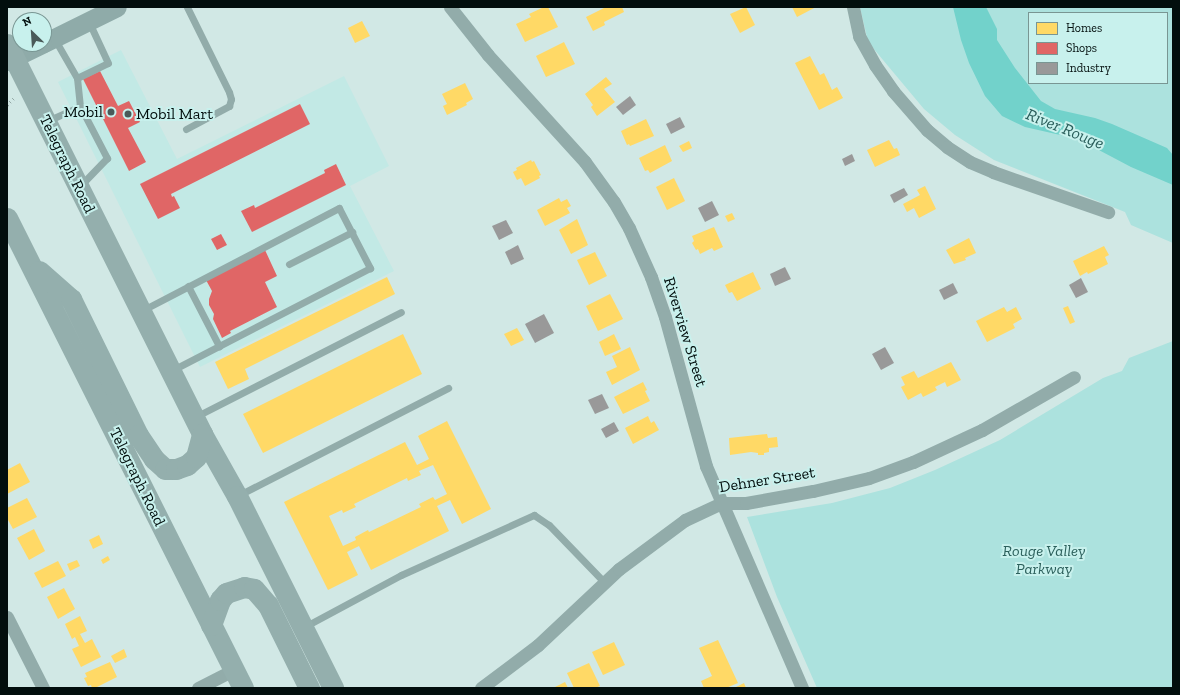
<!DOCTYPE html>
<html>
<head>
<meta charset="utf-8">
<style>
  body { margin:0 }
  #map { position:relative; width:1180px; height:695px; overflow:hidden; background:#d1e8e5; font-family:"Zilla Slab",serif }
  div>[style] { position:absolute }
  [style*='--x'] { left:calc(var(--x)*1px); top:calc(var(--y)*1px); width:calc(var(--w)*1px); rotate:calc(var(--a)*1deg) }
  .built>* { inset:0; background:#c2e9e5 }
  .green>* { inset:0; background:#ace2de }
  .water>* { inset:0; background:#72d2cb }
  .homes>* { inset:0; background:#ffd966 }
  .shops>* { inset:0; background:#e06666 }
  .industry>* { inset:0; background:#999 }
  .path>* { height:2.5px; margin-top:-1.25px; transform-origin:0; background:repeating-linear-gradient(90deg,#93a7a5 0 1px,transparent 0 4px) }
  .service>* { height:7px; margin:-3.5px; padding:0 3.5px; transform-origin:3.5px; border-radius:3.5px; background:#92acaa }
  .minor>* { height:13px; margin:-6.5px; padding:0 6.5px; transform-origin:6.5px; border-radius:6.5px; background:#92acaa }
  .secondary>* { height:19px; margin:-9.5px; padding:0 9.5px; transform-origin:9.5px; border-radius:9.5px; background:#8faba9 }
  .primary>* { height:21px; margin:-10.5px; padding:0 10.5px; transform-origin:10.5px; border-radius:10.5px; background:#94afad }
  .dots>* { width:11px; height:11px; translate:-50% -50%; box-sizing:border-box; border:2px solid #c8f1ed; border-radius:50% }
  span { translate:-50% -50%; white-space:nowrap; text-align:center; line-height:1.15; -webkit-text-stroke:4px #c8f1ed; paint-order:stroke }
  .poi-label { font-size:16px; color:#020e0d }
  .right { translate:-100% -50%; text-align:right }
  .left { translate:0 -50%; text-align:left }
  .street-label { font-size:16px; color:#020e0d }
  .park-label { font-size:16px; color:#2c605c; font-style:italic }
  .water-label { font-size:17px; color:#2a5e5b; font-style:italic }
  .frame { position:absolute; inset:0; border:8px solid #020e0d; pointer-events:none }
  .legend { position:absolute; left:1028px; top:12px; width:140px; height:72px; box-sizing:border-box; background:#c8f1ed; border:1px solid #799693; margin:0; padding:5px 7px; list-style:none; font-size:12px; color:#020e0d }
  .legend li { display:flex; align-items:center; gap:8px; height:20px }
  .legend b { width:20px; border:1px solid #799693 }
  .north { position:absolute; left:12px; top:12px; width:40px; height:40px; box-sizing:border-box; background:#c8f1ed; border:1px solid #799693; border-radius:50%; rotate:335deg; font-size:11px; font-weight:700; line-height:16px; text-align:center; color:#020e0d }
  .north::after { content:''; display:block; margin:auto; width:14px; height:18px; background:#4a5a59; clip-path:polygon(50% 0,100% 100%,50% 72%,0 100%) }
</style>
</head>
<body>
<div id="map">
  <div class="built">
    <i style="clip-path:polygon(121px 50px,177px 159px,344px 76px,389px 166px,350px 186px,394px 271px,200px 367px,58px 82px)"></i>
  </div>
  <div class="green">
    <i style="clip-path:polygon(evenodd,860px 7px,1173px 7px,1173px 243px,1131px 225px,1125px 212px,994px 160px,955px 135px,924px 109px,868px 42px,860px 7px,1029px 13px,1167px 13px,1167px 83px,1029px 83px,1029px 13px)"></i>
    <i style="clip-path:polygon(1173px 341px,1173px 688px,817px 688px,777px 597px,747px 517px,832px 503px,890px 488px,935px 470px,1000px 440px,1103px 378px,1122px 371px,1129px 358px)"></i>
  </div>
  <div class="water">
    <i style="clip-path:polygon(953px 7px,986px 7px,997px 29px,997px 40px,1015px 68px,1041px 101px,1055px 109px,1095px 118px,1112px 124px,1167px 148px,1173px 155px,1173px 185px,1131px 167px,1078px 139px,1025px 127px,1002px 116px,985px 96px,969px 63px,961px 40px)"></i>
  </div>
  <div class="homes">
    <i style="clip-path:polygon(544px 7px,548px 7px,558px 27px,525px 42px,516px 24px,531px 17px,529px 14px)"></i>
    <i style="clip-path:polygon(606px 7px,622px 7px,624px 12px,604px 22px,605px 25px,593px 31px,586px 17px)"></i>
    <i style="clip-path:polygon(746px 7px,755px 25px,740px 33px,730px 14px)"></i>
    <i style="clip-path:polygon(792px 7px,816px 7px,797px 17px)"></i>
    <i style="clip-path:polygon(362px 21px,370px 36px,355px 43px,348px 28px)"></i>
    <i style="clip-path:polygon(564px 42px,575px 64px,546px 77px,536px 56px)"></i>
    <i style="clip-path:polygon(810px 56px,820px 75px,824px 73px,832px 90px,837px 87px,843px 98px,819px 110px,795px 63px)"></i>
    <i style="clip-path:polygon(606px 77px,612px 84px,604px 89px,615px 102px,597px 116px,591px 107px,593px 105px,585px 94px)"></i>
    <i style="clip-path:polygon(465px 83px,473px 99px,466px 103px,467px 105px,447px 115px,443px 106px,447px 104px,442px 94px)"></i>
    <i style="clip-path:polygon(646px 119px,654px 136px,630px 146px,629px 144px,627px 145px,621px 131px)"></i>
    <i style="clip-path:polygon(889px 140px,894px 149px,897px 148px,900px 155px,875px 167px,867px 150px)"></i>
    <i style="clip-path:polygon(689px 141px,692px 148px,683px 152px,679px 146px)"></i>
    <i style="clip-path:polygon(665px 145px,672px 161px,650px 173px,648px 170px,645px 171px,639px 158px)"></i>
    <i style="clip-path:polygon(531px 160px,532px 162px,534px 161px,541px 175px,539px 176px,540px 178px,525px 186px,521px 178px,517px 180px,513px 172px,517px 170px,516px 168px)"></i>
    <i style="clip-path:polygon(674px 178px,685px 201px,667px 210px,656px 187px)"></i>
    <i style="clip-path:polygon(925px 186px,936px 209px,919px 218px,914px 208px,907px 212px,903px 204px,920px 195px,917px 190px)"></i>
    <i style="clip-path:polygon(559px 198px,561px 202px,567px 199px,571px 206px,567px 208px,570px 213px,545px 226px,537px 210px)"></i>
    <i style="clip-path:polygon(732px 213px,735px 219px,728px 222px,725px 216px)"></i>
    <i style="clip-path:polygon(577px 219px,588px 245px,571px 254px,559px 230px)"></i>
    <i style="clip-path:polygon(714px 227px,723px 247px,714px 251px,712px 248px,700px 254px,698px 249px,696px 250px,692px 243px,694px 241px,692px 236px)"></i>
    <i style="clip-path:polygon(969px 238px,976px 253px,965px 258px,966px 260px,954px 264px,946px 250px)"></i>
    <i style="clip-path:polygon(1104px 246px,1109px 255px,1105px 257px,1108px 264px,1088px 274px,1087px 272px,1080px 276px,1073px 261px)"></i>
    <i style="clip-path:polygon(595px 252px,607px 276px,589px 285px,577px 260px)"></i>
    <i style="clip-path:polygon(753px 272px,761px 289px,737px 301px,732px 292px,729px 293px,725px 285px)"></i>
    <i style="clip-path:polygon(387px 277px,395px 294px,245px 369px,249px 379px,228px 389px,215px 362px)"></i>
    <i style="clip-path:polygon(610px 294px,623px 319px,598px 331px,586px 306px)"></i>
    <i style="clip-path:polygon(1068px 306px,1075px 322px,1070px 324px,1063px 308px)"></i>
    <i style="clip-path:polygon(1004px 307px,1007px 312px,1016px 307px,1022px 319px,1013px 324px,1015px 328px,987px 342px,976px 321px)"></i>
    <i style="clip-path:polygon(517px 328px,524px 340px,511px 346px,504px 334px)"></i>
    <i style="clip-path:polygon(403px 334px,422px 374px,263px 453px,243px 414px)"></i>
    <i style="clip-path:polygon(614px 334px,621px 349px,605px 356px,599px 342px)"></i>
    <i style="clip-path:polygon(630px 347px,640px 370px,612px 385px,606px 372px,617px 367px,612px 356px)"></i>
    <i style="clip-path:polygon(951px 362px,961px 380px,947px 387px,945px 382px,935px 387px,937px 390px,923px 397px,921px 393px,908px 400px,901px 387px,905px 385px,901px 377px,914px 371px,918px 378px)"></i>
    <i style="clip-path:polygon(643px 382px,647px 390px,645px 391px,650px 401px,623px 414px,614px 397px)"></i>
    <i style="clip-path:polygon(648px 416px,651px 423px,654px 421px,659px 430px,633px 444px,625px 428px)"></i>
    <i style="clip-path:polygon(evenodd,447px 421px,491px 509px,462px 524px,450px 500px,437px 506px,449px 531px,371px 570px,359px 546px,347px 552px,358px 575px,328px 590px,284px 502px,405px 442px,417px 465px,429px 459px,418px 436px,447px 421px,433px 465px,447px 494px,435px 500px,433px 497px,419px 504px,421px 507px,369px 532px,368px 530px,355px 537px,356px 540px,343px 546px,329px 516px,342px 510px,343px 513px,356px 507px,354px 504px,407px 478px,408px 481px,421px 475px,419px 471px,433px 465px)"></i>
    <i style="clip-path:polygon(767px 434px,768px 438px,777px 437px,778px 447px,769px 448px,769px 452px,764px 453px,764px 455px,758px 455px,758px 453px,751px 452px,730px 455px,729px 438px)"></i>
    <i style="clip-path:polygon(20px 463px,30px 482px,7px 494px,7px 470px)"></i>
    <i style="clip-path:polygon(27px 498px,37px 517px,13px 529px,7px 518px,7px 508px)"></i>
    <i style="clip-path:polygon(34px 529px,45px 551px,29px 560px,17px 538px)"></i>
    <i style="clip-path:polygon(99px 535px,103px 544px,93px 549px,89px 540px)"></i>
    <i style="clip-path:polygon(108px 556px,110px 560px,103px 564px,101px 560px)"></i>
    <i style="clip-path:polygon(77px 560px,80px 566px,70px 571px,67px 564px)"></i>
    <i style="clip-path:polygon(58px 561px,66px 576px,42px 588px,34px 573px)"></i>
    <i style="clip-path:polygon(64px 588px,75px 609px,58px 619px,47px 597px)"></i>
    <i style="clip-path:polygon(80px 616px,87px 631px,80px 634px,85px 643px,92px 639px,101px 657px,81px 667px,72px 649px,79px 646px,75px 637px,72px 639px,65px 624px)"></i>
    <i style="clip-path:polygon(718px 640px,738px 683px,726px 688px,704px 688px,701px 681px,712px 676px,699px 648px)"></i>
    <i style="clip-path:polygon(614px 642px,625px 665px,603px 675px,592px 652px)"></i>
    <i style="clip-path:polygon(124px 649px,127px 657px,115px 663px,111px 656px)"></i>
    <i style="clip-path:polygon(110px 662px,117px 677px,95px 688px,92px 688px,91px 685px,88px 686px,84px 678px,87px 677px,85px 673px)"></i>
    <i style="clip-path:polygon(589px 663px,600px 686px,595px 688px,574px 688px,567px 673px)"></i>
    <i style="clip-path:polygon(565px 682px,568px 688px,553px 688px)"></i>
    <i style="clip-path:polygon(744px 683px,746px 688px,734px 688px)"></i>
  </div>
  <div class="shops">
    <i style="clip-path:polygon(100px 71px,118px 106px,129px 101px,140px 122px,128px 128px,146px 162px,129px 171px,83px 79px)"></i>
    <i style="clip-path:polygon(300px 104px,310px 124px,171px 194px,172px 197px,174px 196px,180px 208px,158px 219px,140px 184px)"></i>
    <i style="clip-path:polygon(336px 164px,346px 185px,252px 232px,241px 211px,254px 205px,255px 208px,325px 173px,324px 170px)"></i>
    <i style="clip-path:polygon(221px 234px,227px 245px,217px 250px,211px 239px)"></i>
    <i style="clip-path:polygon(265px 250px,277px 276px,265px 282px,277px 307px,230px 331px,231px 333px,222px 338px,213px 319px,214px 314px,209px 305px,209px 299px,212px 291px,206px 280px)"></i>
  </div>
  <div class="industry">
    <i style="clip-path:polygon(630px 96px,636px 105px,623px 115px,616px 107px)"></i>
    <i style="clip-path:polygon(680px 117px,685px 127px,671px 134px,666px 124px)"></i>
    <i style="clip-path:polygon(852px 154px,855px 161px,845px 166px,842px 159px)"></i>
    <i style="clip-path:polygon(904px 188px,908px 195px,894px 203px,890px 195px)"></i>
    <i style="clip-path:polygon(712px 201px,719px 215px,705px 222px,698px 208px)"></i>
    <i style="clip-path:polygon(506px 220px,513px 233px,499px 240px,492px 226px)"></i>
    <i style="clip-path:polygon(518px 245px,524px 259px,511px 265px,505px 252px)"></i>
    <i style="clip-path:polygon(785px 267px,791px 279px,775px 286px,770px 274px)"></i>
    <i style="clip-path:polygon(1081px 278px,1088px 292px,1076px 298px,1069px 285px)"></i>
    <i style="clip-path:polygon(953px 283px,958px 293px,944px 300px,939px 290px)"></i>
    <i style="clip-path:polygon(544px 314px,554px 333px,535px 343px,525px 324px)"></i>
    <i style="clip-path:polygon(885px 347px,894px 363px,881px 370px,872px 354px)"></i>
    <i style="clip-path:polygon(602px 394px,609px 408px,595px 414px,588px 400px)"></i>
    <i style="clip-path:polygon(614px 422px,619px 431px,606px 438px,601px 429px)"></i>
  </div>
  <div class="path">
    <i style="--x:7;--y:105;--w:10;--a:-45"></i>
  </div>
  <div class="service">
    <i style="--x:54;--y:38;--w:46;--a:60.1"></i>
    <i style="--x:77;--y:78;--w:34;--a:-26"></i>
    <i style="--x:108;--y:63;--w:45;--a:-114.9"></i>
    <i style="--x:77;--y:78;--w:28;--a:84"></i>
    <i style="--x:80;--y:106;--w:59;--a:62.6"></i>
    <i style="--x:107;--y:158;--w:39;--a:134"></i>
    <i style="--x:47;--y:121;--w:36;--a:-24"></i>
    <i style="--x:186;--y:129;--w:49;--a:-28.1"></i>
    <i style="--x:229;--y:106;--w:7;--a:-74"></i>
    <i style="--x:231;--y:99;--w:7;--a:-106"></i>
    <i style="--x:229;--y:92;--w:95;--a:-116.3"></i>
    <i style="--x:289;--y:264;--w:71;--a:-26.9"></i>
    <i style="--x:188;--y:286;--w:68;--a:62.7"></i>
    <i style="--x:143;--y:310;--w:221;--a:-27.5"></i>
    <i style="--x:339;--y:208;--w:68;--a:62.7"></i>
    <i style="--x:370;--y:268;--w:223;--a:152.7"></i>
    <i style="--x:195;--y:417;--w:231;--a:-27"></i>
    <i style="--x:239;--y:495;--w:235;--a:-27.1"></i>
    <i style="--x:304;--y:627;--w:110;--a:-28.2"></i>
    <i style="--x:401;--y:575;--w:146;--a:-24.3"></i>
    <i style="--x:534;--y:515;--w:18;--a:34"></i>
    <i style="--x:549;--y:525;--w:81;--a:46"></i>
  </div>
  <div class="minor">
    <i style="--x:450;--y:7;--w:61;--a:51.6"></i>
    <i style="--x:488;--y:55;--w:144;--a:47.8"></i>
    <i style="--x:585;--y:162;--w:49;--a:54.1"></i>
    <i style="--x:614;--y:202;--w:30;--a:60"></i>
    <i style="--x:629;--y:228;--w:54;--a:65.8"></i>
    <i style="--x:651;--y:277;--w:42;--a:70.7"></i>
    <i style="--x:665;--y:317;--w:155;--a:74.6"></i>
    <i style="--x:706;--y:466;--w:242;--a:66.6"></i>
    <i style="--x:853;--y:7;--w:30;--a:78"></i>
    <i style="--x:859;--y:36;--w:33;--a:61"></i>
    <i style="--x:875;--y:65;--w:32;--a:55"></i>
    <i style="--x:893;--y:91;--w:52;--a:48.9"></i>
    <i style="--x:927;--y:130;--w:26;--a:40"></i>
    <i style="--x:947;--y:147;--w:27;--a:33"></i>
    <i style="--x:970;--y:162;--w:25;--a:23"></i>
    <i style="--x:993;--y:172;--w:122;--a:19.2"></i>
    <i style="--x:7;--y:617;--w:80;--a:63.1"></i>
    <i style="--x:198;--y:688;--w:39;--a:-27"></i>
    <i style="--x:481;--y:688;--w:71;--a:-37"></i>
    <i style="--x:538;--y:645;--w:111;--a:-43.2"></i>
    <i style="--x:619;--y:569;--w:82;--a:-36.6"></i>
    <i style="--x:685;--y:520;--w:40;--a:-25"></i>
    <i style="--x:721;--y:503;--w:25;--a:0"></i>
    <i style="--x:746;--y:503;--w:68;--a:-10.2"></i>
    <i style="--x:813;--y:491;--w:57;--a:-13.1"></i>
    <i style="--x:869;--y:478;--w:47;--a:-20"></i>
    <i style="--x:913;--y:462;--w:76;--a:-24.9"></i>
    <i style="--x:982;--y:430;--w:106;--a:-29.9"></i>
  </div>
  <div class="secondary">
    <i style="--x:44;--y:43;--w:81;--a:-26.3"></i>
    <i style="--x:7;--y:61;--w:39;--a:-26"></i>
  </div>
  <div class="primary">
    <i style="--x:7;--y:44;--w:436;--a:63.4"></i>
    <i style="--x:202;--y:434;--w:71;--a:60.6"></i>
    <i style="--x:237;--y:496;--w:215;--a:63.4"></i>
    <i style="--x:7;--y:218;--w:526;--a:63.34"></i>
    <i style="--x:39;--y:271;--w:43;--a:41.2"></i>
    <i style="--x:71;--y:299;--w:152;--a:63.8"></i>
    <i style="--x:138;--y:435;--w:29;--a:56"></i>
    <i style="--x:154;--y:459;--w:15;--a:42"></i>
    <i style="--x:165;--y:469;--w:11;--a:0"></i>
    <i style="--x:176;--y:469;--w:12;--a:-20"></i>
    <i style="--x:187;--y:465;--w:12;--a:-42"></i>
    <i style="--x:196;--y:457;--w:24;--a:-75"></i>
    <i style="--x:211;--y:625;--w:27;--a:-70"></i>
    <i style="--x:220;--y:600;--w:9;--a:-49"></i>
    <i style="--x:226;--y:593;--w:19;--a:-18"></i>
    <i style="--x:244;--y:587;--w:10;--a:11"></i>
    <i style="--x:254;--y:589;--w:21;--a:49"></i>
    <i style="--x:268;--y:605;--w:93;--a:63.7"></i>
  </div>
  <div class="dots">
    <i style="left:111px;top:112px;background:#4a5a59"></i>
    <i style="left:128px;top:114px;background:#4a5a59"></i>
  </div>
  <div class="poi-label">
    <span class="right" style="left:103px;top:112px">Mobil</span>
    <span class="left" style="left:136px;top:114px">Mobil Mart</span>
  </div>
  <div class="street-label">
    <span style="left:67px;top:164px;rotate:64deg">Telegraph Road</span>
    <span style="left:685px;top:332px;rotate:73deg">Riverview Street</span>
    <span style="left:137px;top:477px;rotate:64deg">Telegraph Road</span>
    <span style="left:767px;top:480px;rotate:-9deg">Dehner Street</span>
  </div>
  <div class="park-label">
    <span style="left:1044px;top:560px">Rouge Valley<br>Parkway</span>
  </div>
  <div class="water-label">
    <span style="left:1065px;top:129px;rotate:22deg">River Rouge</span>
  </div>
  <div class="frame"></div>
  <ul class="legend">
  <li><b style="height:11px;background:#ffd966"></b>Homes</li>
  <li><b style="height:11px;background:#e06666"></b>Shops</li>
  <li><b style="height:11px;background:#999"></b>Industry</li>
  </ul>
  <div class="north">N</div>
</div>
</body>
</html>
